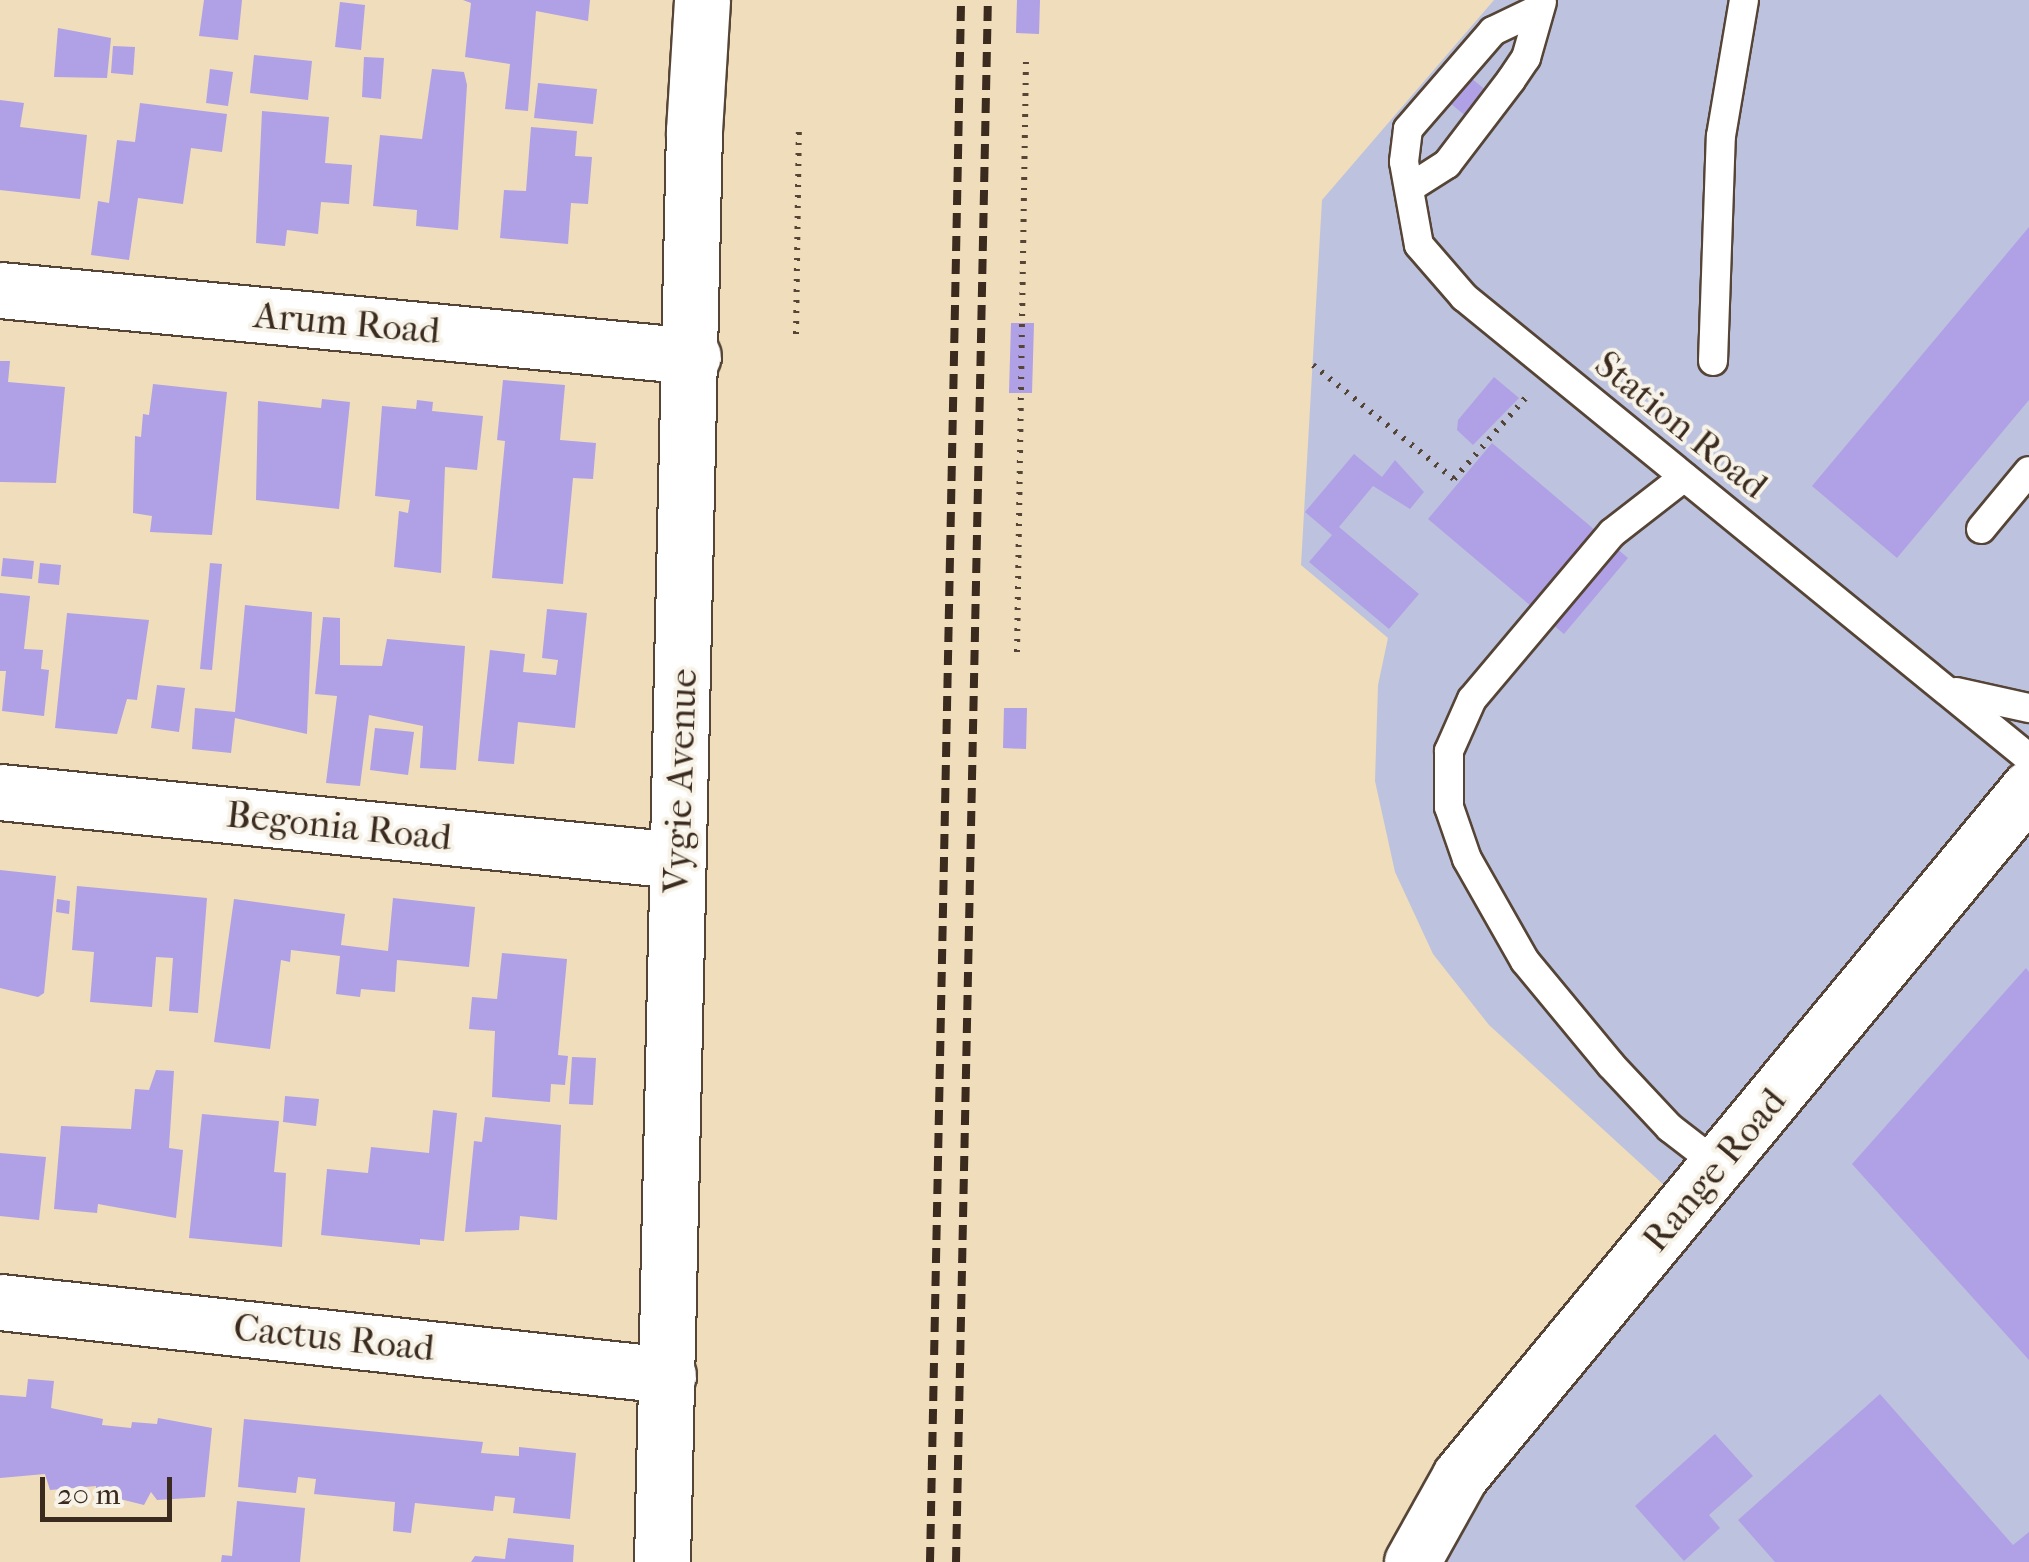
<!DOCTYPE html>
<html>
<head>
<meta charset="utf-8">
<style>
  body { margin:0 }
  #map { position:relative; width:2029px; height:1562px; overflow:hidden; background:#efddbc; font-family:"IM FELL French Canon",serif }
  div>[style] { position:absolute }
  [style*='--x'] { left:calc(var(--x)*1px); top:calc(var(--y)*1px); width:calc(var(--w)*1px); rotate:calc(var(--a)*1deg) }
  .industrial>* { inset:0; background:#bdc3de }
  .building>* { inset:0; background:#b0a0e6 }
  .path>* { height:6px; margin-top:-3px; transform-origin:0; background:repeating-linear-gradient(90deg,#564536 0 2.5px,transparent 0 10.5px) }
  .roads { filter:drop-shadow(2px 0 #564536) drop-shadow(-2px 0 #564536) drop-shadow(0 2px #564536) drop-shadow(0 -2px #564536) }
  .service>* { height:28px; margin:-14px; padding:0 14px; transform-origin:14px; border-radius:14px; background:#fff }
  .minor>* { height:55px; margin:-27.5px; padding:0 27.5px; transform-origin:27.5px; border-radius:27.5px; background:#fff }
  .rail>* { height:8px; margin-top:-4px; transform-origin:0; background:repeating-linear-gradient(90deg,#3b2a1e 0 15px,transparent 0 23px) }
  span { translate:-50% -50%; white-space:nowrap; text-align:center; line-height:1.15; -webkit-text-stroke:8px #f7f3e8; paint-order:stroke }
  .street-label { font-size:38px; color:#3b2a1e }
  .scale { position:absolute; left:40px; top:1477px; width:132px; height:45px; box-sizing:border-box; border:5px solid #3b2a1e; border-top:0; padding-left:12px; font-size:30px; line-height:35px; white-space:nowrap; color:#3b2a1e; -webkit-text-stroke:8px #f7f3e8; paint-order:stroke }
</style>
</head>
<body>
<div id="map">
  <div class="industrial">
    <i style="clip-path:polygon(1494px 0,2029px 0,2029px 1562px,1407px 1562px,1665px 1186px,1489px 1025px,1433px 954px,1395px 872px,1375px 781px,1378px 685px,1388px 638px,1301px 565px,1322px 200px)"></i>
  </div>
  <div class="building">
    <i style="clip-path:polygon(204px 0,242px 0,238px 40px,199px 36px)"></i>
    <i style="clip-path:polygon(463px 0,590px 0,588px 21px,536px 11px,528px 111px,505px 109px,510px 64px,465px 57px,471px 3px)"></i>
    <i style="clip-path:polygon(1017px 0,1040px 0,1039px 34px,1016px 33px)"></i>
    <i style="clip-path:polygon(340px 2px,365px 5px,361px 50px,335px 47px)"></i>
    <i style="clip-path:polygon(58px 28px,111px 38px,107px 78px,54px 77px)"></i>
    <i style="clip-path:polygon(113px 46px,135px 47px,133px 75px,111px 73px)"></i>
    <i style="clip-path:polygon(254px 55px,312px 61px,308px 100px,250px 93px)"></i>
    <i style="clip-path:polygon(364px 57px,384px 58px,381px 99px,362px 97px)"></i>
    <i style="clip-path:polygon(210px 69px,233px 72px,228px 106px,206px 103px)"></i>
    <i style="clip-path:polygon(432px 69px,464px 72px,467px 85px,458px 230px,416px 226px,417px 210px,373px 206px,380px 135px,422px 139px)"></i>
    <i style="clip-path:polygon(1466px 74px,1487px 91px,1467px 117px,1445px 99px)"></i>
    <i style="clip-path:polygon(538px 83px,597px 89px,593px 124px,534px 118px)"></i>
    <i style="clip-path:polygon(0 100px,24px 103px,20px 127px,87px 135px,80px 199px,0 190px)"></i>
    <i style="clip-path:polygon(140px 103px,227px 114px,222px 152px,191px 148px,183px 204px,138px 198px,129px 260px,91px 255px,98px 201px,109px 203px,117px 140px,135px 142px)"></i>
    <i style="clip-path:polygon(262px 111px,329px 117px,325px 163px,352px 165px,349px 204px,321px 202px,318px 234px,287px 230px,285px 246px,256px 243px)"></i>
    <i style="clip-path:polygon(531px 127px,577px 131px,575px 156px,592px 157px,588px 204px,571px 203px,568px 244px,500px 238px,504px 190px,526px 191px)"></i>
    <i style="clip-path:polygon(2029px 227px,2029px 400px,1897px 558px,1812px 486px)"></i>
    <i style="clip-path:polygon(1011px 323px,1034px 323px,1032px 393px,1009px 393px)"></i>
    <i style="clip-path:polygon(0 361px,10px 361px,8px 382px,65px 387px,56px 483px,0 482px)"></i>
    <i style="clip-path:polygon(1494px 377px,1519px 398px,1473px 445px,1457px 430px,1458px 420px)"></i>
    <i style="clip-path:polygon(503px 380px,565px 385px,560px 440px,596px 443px,593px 479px,573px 478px,563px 584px,492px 578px,505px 441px,497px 440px)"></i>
    <i style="clip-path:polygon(153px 384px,227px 392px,212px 535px,150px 532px,152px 516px,133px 513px,135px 436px,141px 437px,143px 414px,149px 415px)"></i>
    <i style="clip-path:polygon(322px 399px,350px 402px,339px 509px,256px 500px,258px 401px,321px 408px)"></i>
    <i style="clip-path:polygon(417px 400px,433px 402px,432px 411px,483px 416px,477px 470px,445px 467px,441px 573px,394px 567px,399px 511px,408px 513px,410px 500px,375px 496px,382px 406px,416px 409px)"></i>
    <i style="clip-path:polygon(1492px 443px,1628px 558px,1564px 634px,1428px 519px)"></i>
    <i style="clip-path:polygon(1354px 454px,1382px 477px,1395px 460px,1424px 492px,1410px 509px,1373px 486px,1339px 527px,1419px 594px,1389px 629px,1309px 562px,1332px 535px,1305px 512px)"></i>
    <i style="clip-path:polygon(3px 558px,34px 561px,32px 579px,1px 576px)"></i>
    <i style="clip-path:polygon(40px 563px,61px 565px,59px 585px,38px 583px)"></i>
    <i style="clip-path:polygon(210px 563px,222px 564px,212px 670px,200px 669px)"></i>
    <i style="clip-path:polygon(0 593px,30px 596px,24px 649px,43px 650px,41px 669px,49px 670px,44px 716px,2px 711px,6px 671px,0 671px)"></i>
    <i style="clip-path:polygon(245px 605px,312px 612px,307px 734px,235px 718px,231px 753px,192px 749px,195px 708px,235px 712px)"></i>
    <i style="clip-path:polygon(547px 609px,587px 613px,575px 728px,518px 722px,514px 764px,478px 761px,490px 650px,525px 654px,523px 672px,556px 675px,558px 660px,542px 658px)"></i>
    <i style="clip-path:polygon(67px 613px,149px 620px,137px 700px,127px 699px,117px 734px,55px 728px)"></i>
    <i style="clip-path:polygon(323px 617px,340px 618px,340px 665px,382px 666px,387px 639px,465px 646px,456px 770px,420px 768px,423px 726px,369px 715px,360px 786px,326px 783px,337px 696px,315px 694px)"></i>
    <i style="clip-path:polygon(157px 685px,185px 688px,179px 732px,151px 728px)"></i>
    <i style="clip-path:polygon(1004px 708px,1027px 708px,1026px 749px,1003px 748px)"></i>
    <i style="clip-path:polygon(375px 728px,414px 732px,408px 775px,370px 770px)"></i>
    <i style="clip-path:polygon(0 870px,56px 876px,44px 993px,38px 997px,0 988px)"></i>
    <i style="clip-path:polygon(77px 886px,207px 898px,198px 1013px,169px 1011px,173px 958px,156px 957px,152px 1007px,90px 1002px,94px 952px,72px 950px)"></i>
    <i style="clip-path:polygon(393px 898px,475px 907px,469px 967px,397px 960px,395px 992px,361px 989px,360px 997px,336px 994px,340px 956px,291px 950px,290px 962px,281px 960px,270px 1049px,214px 1042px,234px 899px,345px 914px,341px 945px,388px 951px)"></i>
    <i style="clip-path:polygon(57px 899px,70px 901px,69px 914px,56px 912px)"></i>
    <i style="clip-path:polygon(502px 953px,567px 959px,558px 1055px,568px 1056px,565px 1085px,551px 1084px,550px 1102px,492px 1097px,495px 1031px,469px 1029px,472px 997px,497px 999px)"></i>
    <i style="clip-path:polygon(2026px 968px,2029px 972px,2029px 1360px,1852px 1164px)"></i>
    <i style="clip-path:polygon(572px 1057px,596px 1058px,593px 1105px,569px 1104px)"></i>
    <i style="clip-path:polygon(156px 1070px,174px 1071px,169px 1148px,183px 1150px,176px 1218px,98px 1204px,97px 1213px,54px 1209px,61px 1126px,131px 1129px,135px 1089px,149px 1090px)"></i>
    <i style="clip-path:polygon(285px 1096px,319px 1099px,316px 1126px,283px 1122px)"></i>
    <i style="clip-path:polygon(433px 1110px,457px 1113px,444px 1241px,420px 1239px,420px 1245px,321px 1235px,327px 1169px,368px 1173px,371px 1147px,429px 1153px)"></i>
    <i style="clip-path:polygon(202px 1114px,279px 1121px,274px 1172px,286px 1173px,282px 1247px,189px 1238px)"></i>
    <i style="clip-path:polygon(485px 1117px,561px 1125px,557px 1220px,520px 1216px,519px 1230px,465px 1232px,474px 1141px,482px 1142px)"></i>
    <i style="clip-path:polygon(0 1153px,46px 1157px,39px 1220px,0 1216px)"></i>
    <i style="clip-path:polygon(28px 1379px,54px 1381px,51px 1408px,103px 1419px,102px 1425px,131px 1428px,132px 1422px,157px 1424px,158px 1418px,212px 1428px,205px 1497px,157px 1500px,151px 1492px,144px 1505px,96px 1493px,96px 1486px,50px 1490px,45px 1474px,0 1478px,0 1395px,26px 1397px)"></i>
    <i style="clip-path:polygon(1880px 1394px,2013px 1545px,2029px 1532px,2029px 1562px,1775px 1562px,1738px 1520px)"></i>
    <i style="clip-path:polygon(244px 1419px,483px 1442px,481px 1453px,519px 1456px,519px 1447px,576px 1453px,570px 1519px,513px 1513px,515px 1498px,495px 1496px,493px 1511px,415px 1503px,411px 1533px,393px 1531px,395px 1502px,314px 1494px,316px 1479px,298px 1477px,296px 1493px,238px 1487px)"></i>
    <i style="clip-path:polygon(1715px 1434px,1753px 1476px,1709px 1515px,1720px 1528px,1684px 1561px,1635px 1506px)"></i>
    <i style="clip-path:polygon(237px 1501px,305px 1508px,300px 1562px,221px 1562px,222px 1555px,232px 1556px)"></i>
    <i style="clip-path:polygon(508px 1538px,574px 1545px,573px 1562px,471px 1562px,475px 1556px,505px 1559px)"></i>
  </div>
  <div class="path">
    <i style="--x:796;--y:334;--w:205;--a:-89.2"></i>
    <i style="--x:1313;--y:365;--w:181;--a:39"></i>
    <i style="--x:1454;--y:479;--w:112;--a:-48.6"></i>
    <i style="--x:1017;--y:652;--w:591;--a:-89.13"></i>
  </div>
  <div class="roads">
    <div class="service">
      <i style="--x:1537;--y:10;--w:49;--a:154.5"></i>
      <i style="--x:1493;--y:31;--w:130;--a:130.9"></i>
      <i style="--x:1408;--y:129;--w:33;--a:97"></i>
      <i style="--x:1404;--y:162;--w:84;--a:79.8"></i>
      <i style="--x:1419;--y:245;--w:69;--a:49.1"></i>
      <i style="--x:1464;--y:297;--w:729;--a:39.21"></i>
      <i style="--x:1411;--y:187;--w:43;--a:-32.6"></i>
      <i style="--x:1447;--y:164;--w:106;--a:-52.7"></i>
      <i style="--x:1511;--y:80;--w:27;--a:-56"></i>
      <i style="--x:1526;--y:58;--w:58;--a:-74.1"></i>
      <i style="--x:1713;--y:361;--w:225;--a:-88"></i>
      <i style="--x:1721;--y:136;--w:138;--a:-80.4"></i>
      <i style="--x:1684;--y:477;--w:91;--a:142.1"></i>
      <i style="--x:1612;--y:533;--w:217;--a:130.1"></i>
      <i style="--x:1472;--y:699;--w:57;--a:113.9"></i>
      <i style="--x:1449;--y:751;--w:56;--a:90"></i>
      <i style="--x:1449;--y:807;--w:55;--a:70.9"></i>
      <i style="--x:1467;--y:859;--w:117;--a:60.4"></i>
      <i style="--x:1525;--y:961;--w:135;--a:50.4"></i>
      <i style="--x:1611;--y:1065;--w:86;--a:46.9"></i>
      <i style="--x:1670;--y:1128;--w:61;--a:37.6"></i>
      <i style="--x:1981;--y:529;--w:75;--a:-50.4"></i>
      <i style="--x:1956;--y:692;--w:75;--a:12.4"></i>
    </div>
    <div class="minor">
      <i style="--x:0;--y:290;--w:696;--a:5.44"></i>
      <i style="--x:0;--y:792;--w:680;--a:5.74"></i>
      <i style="--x:0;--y:1302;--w:672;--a:6.24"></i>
      <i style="--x:662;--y:1562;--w:1431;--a:-88.72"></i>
      <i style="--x:694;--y:131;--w:131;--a:-86.5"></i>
      <i style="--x:1412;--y:1562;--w:98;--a:-60.8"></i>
      <i style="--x:1460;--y:1476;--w:893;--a:-50.41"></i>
    </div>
  </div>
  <div class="rail">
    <i style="--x:930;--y:1562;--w:1562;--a:-88.86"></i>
    <i style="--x:956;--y:1562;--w:1562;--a:-88.83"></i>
  </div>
  <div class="street-label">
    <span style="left:347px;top:323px;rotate:5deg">Arum Road</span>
    <span style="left:1681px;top:425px;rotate:39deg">Station Road</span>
    <span style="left:680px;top:781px;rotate:-88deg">Vygie Avenue</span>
    <span style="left:339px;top:826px;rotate:6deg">Begonia Road</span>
    <span style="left:1714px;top:1170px;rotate:-50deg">Range Road</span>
    <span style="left:334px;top:1338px;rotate:6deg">Cactus Road</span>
  </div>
  <div class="scale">20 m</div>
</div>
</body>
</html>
